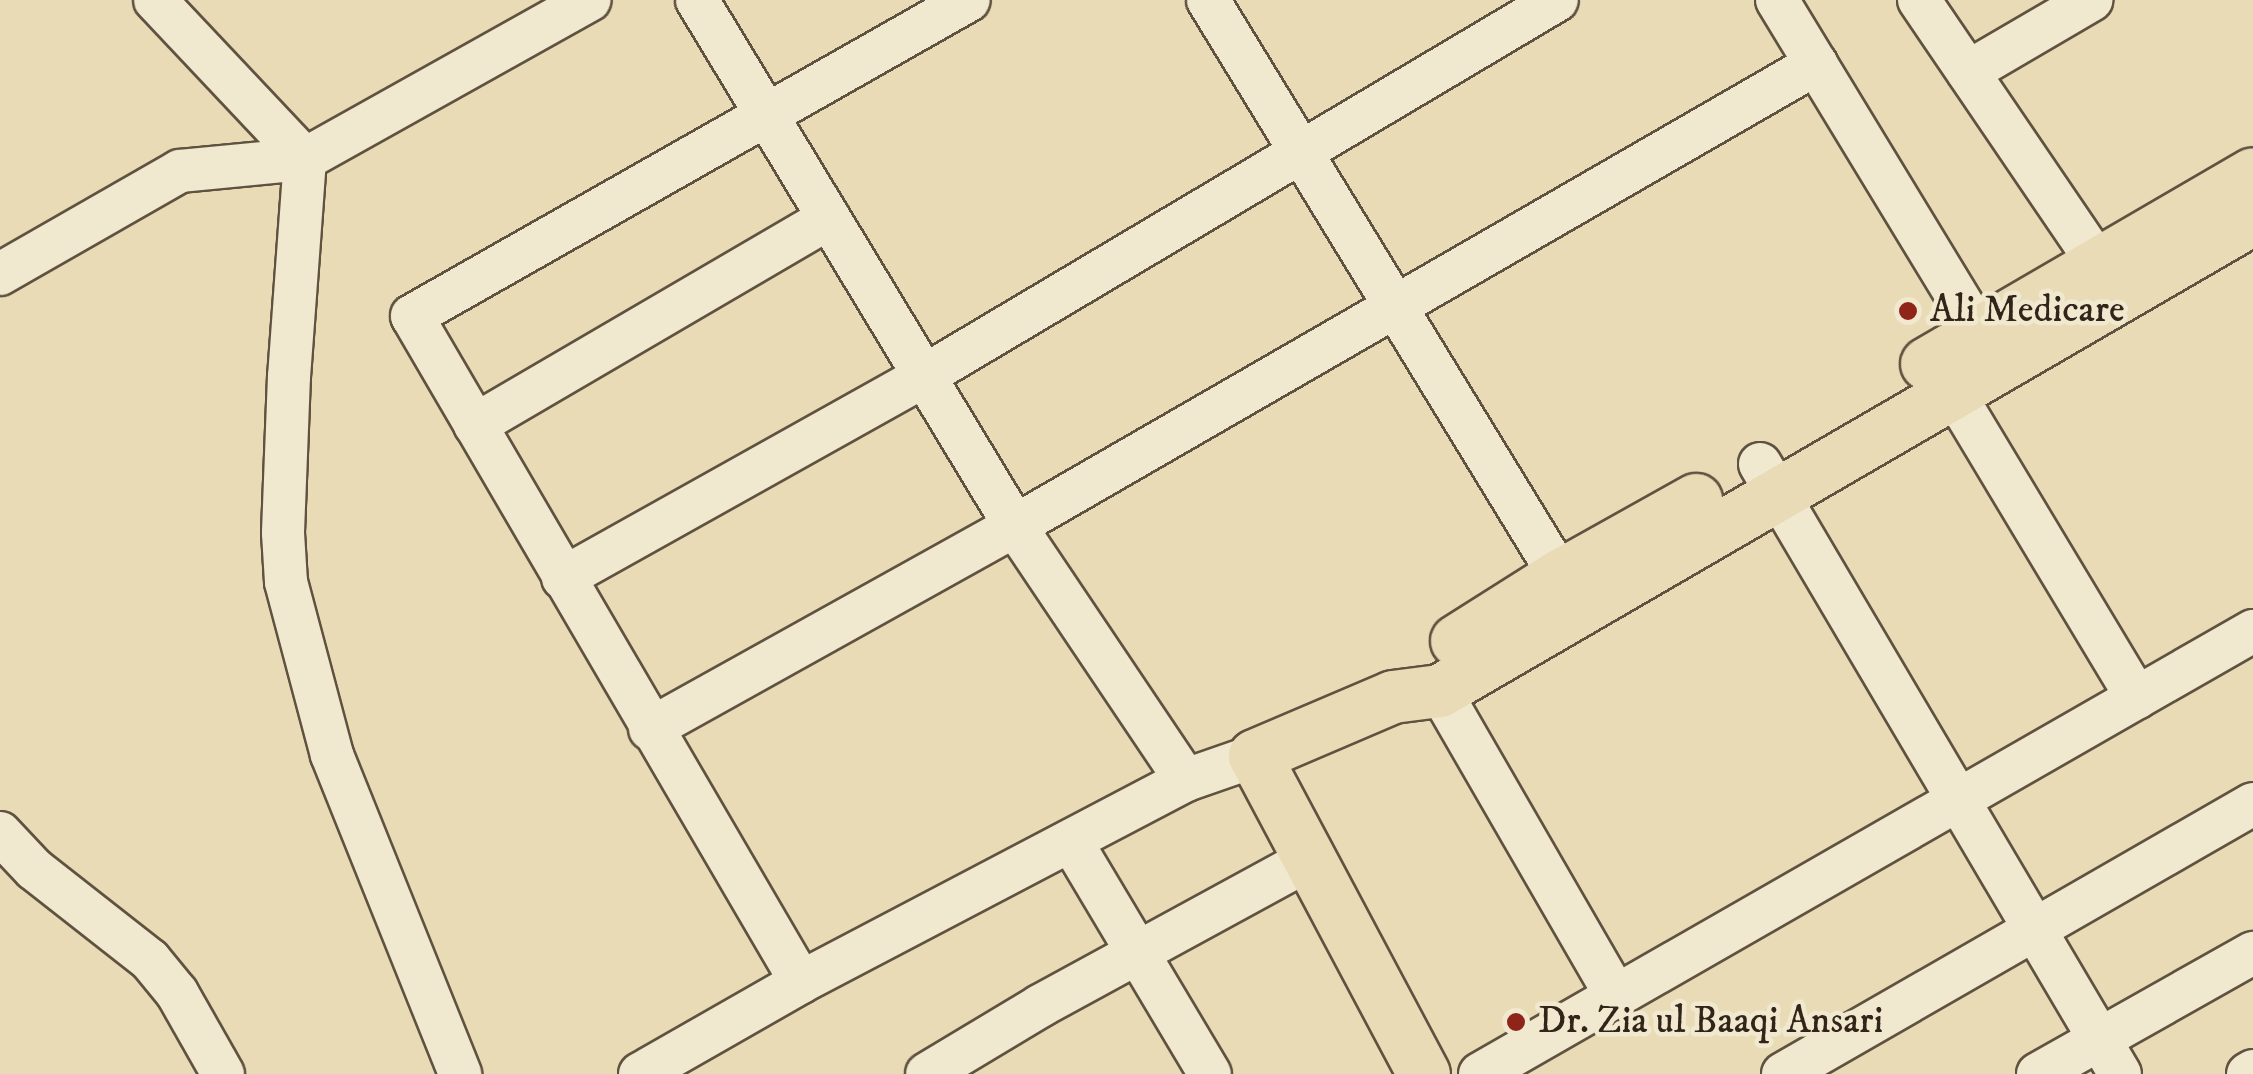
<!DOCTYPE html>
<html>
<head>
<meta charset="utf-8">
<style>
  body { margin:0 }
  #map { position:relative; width:2253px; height:1074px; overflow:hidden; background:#e8dbb5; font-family:"IM FELL DW Pica",serif }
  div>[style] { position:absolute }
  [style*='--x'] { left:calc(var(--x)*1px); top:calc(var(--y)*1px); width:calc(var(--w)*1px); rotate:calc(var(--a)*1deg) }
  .roads { filter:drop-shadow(2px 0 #605240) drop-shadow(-2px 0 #605240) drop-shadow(0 2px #605240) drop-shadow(0 -2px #605240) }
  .minor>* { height:42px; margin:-21px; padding:0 21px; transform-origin:21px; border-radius:21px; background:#f0e8cf }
  .major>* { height:52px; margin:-26px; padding:0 26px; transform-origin:26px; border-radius:26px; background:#e8dbb5 }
  .dots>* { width:28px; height:28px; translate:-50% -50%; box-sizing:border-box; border:5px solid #f0e8cf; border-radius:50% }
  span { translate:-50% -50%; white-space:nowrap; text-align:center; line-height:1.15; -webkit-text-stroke:9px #f0e8cf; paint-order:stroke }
  .poi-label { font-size:38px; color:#332419 }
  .left { translate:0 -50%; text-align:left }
</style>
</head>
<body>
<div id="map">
  <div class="roads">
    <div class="minor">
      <i style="--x:155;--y:0;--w:219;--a:46.7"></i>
      <i style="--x:305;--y:159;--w:218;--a:94.2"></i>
      <i style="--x:289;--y:376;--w:157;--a:92.2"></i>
      <i style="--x:283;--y:533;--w:49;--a:86.5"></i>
      <i style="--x:286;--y:582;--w:179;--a:75.1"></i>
      <i style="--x:332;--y:755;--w:344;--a:68.1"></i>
      <i style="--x:697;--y:0;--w:615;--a:58.84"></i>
      <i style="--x:1015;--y:526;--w:306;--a:56.1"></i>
      <i style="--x:1208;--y:0;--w:675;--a:58.57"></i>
      <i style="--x:1777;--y:0;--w:420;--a:58.7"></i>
      <i style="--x:1919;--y:0;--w:318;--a:55.8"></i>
      <i style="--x:1968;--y:72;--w:143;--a:-30.3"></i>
      <i style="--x:0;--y:274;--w:207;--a:-29.8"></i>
      <i style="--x:180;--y:171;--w:126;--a:-5.5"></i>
      <i style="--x:305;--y:159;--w:326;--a:-29.2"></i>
      <i style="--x:1952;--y:390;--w:359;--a:59"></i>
      <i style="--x:475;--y:425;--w:410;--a:-30.3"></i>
      <i style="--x:1760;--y:464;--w:708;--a:59.45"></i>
      <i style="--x:563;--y:578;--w:414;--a:-29.2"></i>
      <i style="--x:924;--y:376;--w:736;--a:-30.71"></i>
      <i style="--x:1440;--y:691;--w:352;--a:60"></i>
      <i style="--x:650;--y:729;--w:418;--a:-29.1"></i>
      <i style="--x:1015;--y:526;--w:925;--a:-29.98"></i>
      <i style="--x:0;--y:833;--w:50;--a:46.6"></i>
      <i style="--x:34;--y:869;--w:147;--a:38.1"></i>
      <i style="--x:150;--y:960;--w:43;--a:50.7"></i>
      <i style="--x:177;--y:993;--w:93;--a:60.4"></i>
      <i style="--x:1071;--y:841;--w:271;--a:59.2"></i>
      <i style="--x:801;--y:982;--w:771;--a:-120.29"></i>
      <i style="--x:412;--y:316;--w:640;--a:-29.57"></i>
      <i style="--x:640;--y:1074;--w:185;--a:-29.7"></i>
      <i style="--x:801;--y:982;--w:435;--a:-27.7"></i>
      <i style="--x:1186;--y:780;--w:73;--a:-19.2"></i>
      <i style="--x:927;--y:1074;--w:132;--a:-31"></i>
      <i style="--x:1040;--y:1006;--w:307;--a:-28.6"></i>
      <i style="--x:1480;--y:1074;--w:891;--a:-29.82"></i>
      <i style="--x:1783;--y:1074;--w:542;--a:-29.88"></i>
      <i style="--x:2038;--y:1074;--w:247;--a:-29.4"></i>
      <i style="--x:2248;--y:1074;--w:6;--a:-31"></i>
    </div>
    <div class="major">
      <i style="--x:1927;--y:364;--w:377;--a:-30.2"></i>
      <i style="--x:1457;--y:641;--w:122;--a:-32.3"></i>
      <i style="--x:1560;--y:576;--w:156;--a:-29.2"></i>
      <i style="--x:1424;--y:1074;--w:360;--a:-118"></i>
      <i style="--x:1255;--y:756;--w:150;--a:-23.1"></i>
      <i style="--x:1393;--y:697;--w:47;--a:-7.3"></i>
      <i style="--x:1440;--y:691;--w:940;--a:-30.14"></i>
    </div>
  </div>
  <div class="dots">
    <i style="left:1908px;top:311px;background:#8f2418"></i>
    <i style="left:1516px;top:1022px;background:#8f2418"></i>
  </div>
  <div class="poi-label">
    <span class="left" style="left:1930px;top:311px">Ali Medicare</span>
    <span class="left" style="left:1538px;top:1022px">Dr. Zia ul Baaqi Ansari</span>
  </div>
</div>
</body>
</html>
